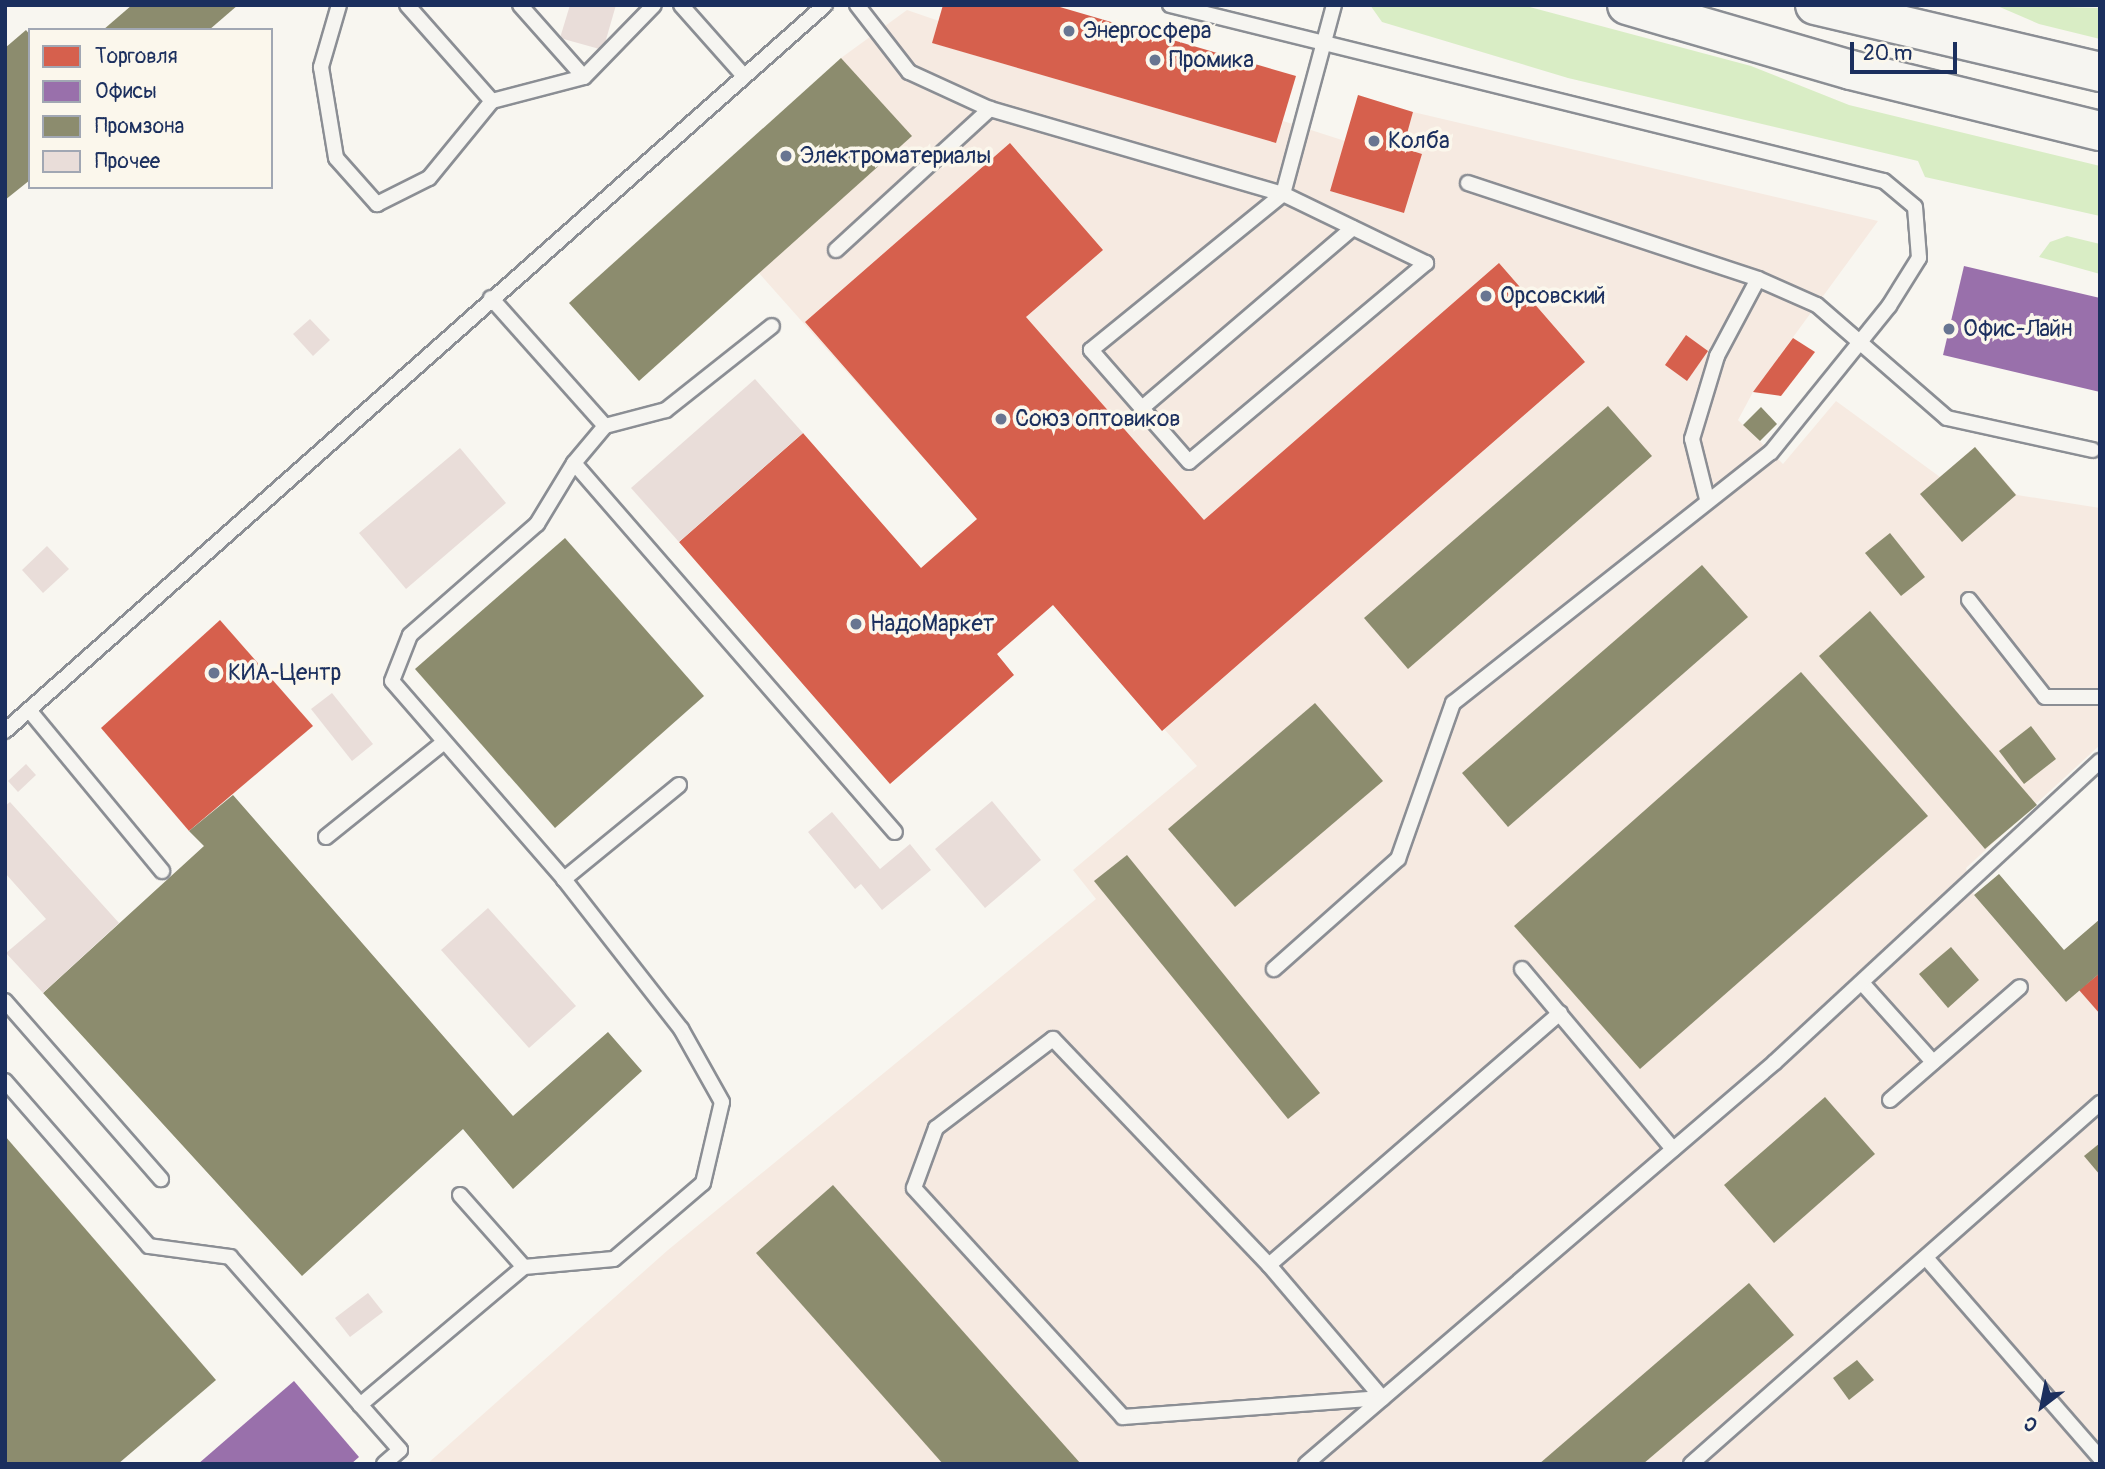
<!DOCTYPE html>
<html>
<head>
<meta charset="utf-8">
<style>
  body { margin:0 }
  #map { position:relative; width:2105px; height:1469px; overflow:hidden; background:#f8f6f0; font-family:Pangolin,sans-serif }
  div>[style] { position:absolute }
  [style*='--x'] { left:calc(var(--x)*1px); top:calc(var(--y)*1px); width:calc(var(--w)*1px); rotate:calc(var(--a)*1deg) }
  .built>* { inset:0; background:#f6eae1 }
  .green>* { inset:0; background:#d9edc5 }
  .shops>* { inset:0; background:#d6604d }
  .offices>* { inset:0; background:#9970ab }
  .industry>* { inset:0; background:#8c8c6e }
  .building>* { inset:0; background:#e9ddd9 }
  .roads { filter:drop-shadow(2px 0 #8b8e94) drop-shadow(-2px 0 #8b8e94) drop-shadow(0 2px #8b8e94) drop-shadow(0 -2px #8b8e94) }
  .lane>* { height:14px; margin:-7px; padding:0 7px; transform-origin:7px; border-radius:7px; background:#f6f5f1 }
  .secondary>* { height:38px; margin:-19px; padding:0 19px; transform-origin:19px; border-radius:19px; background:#f6f5f1 }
  .dots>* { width:19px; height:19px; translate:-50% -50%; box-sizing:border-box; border:4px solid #fbf7ec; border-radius:50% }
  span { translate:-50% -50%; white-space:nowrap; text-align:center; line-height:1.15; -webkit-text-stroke:7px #fbf7ec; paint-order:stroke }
  .poi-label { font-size:23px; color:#1b2f5e }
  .left { translate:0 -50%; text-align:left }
  .frame { position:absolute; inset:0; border:7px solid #1b2f5e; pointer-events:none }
  .legend { position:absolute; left:28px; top:28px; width:245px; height:161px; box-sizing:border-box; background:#fbf7ec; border:2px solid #a1a7b3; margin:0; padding:9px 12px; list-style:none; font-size:21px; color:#1b2f5e }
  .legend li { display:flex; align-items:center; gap:14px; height:35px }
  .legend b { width:35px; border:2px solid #a1a7b3 }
  .north { position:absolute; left:2007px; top:1371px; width:70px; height:70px; -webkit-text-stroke:5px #fbf7ec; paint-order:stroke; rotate:212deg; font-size:19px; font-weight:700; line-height:28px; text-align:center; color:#1b2f5e }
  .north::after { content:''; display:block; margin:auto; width:24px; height:32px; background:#1b2f5e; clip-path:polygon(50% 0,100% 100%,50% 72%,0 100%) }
  .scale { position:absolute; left:1850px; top:42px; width:107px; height:32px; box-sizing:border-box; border:4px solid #1b2f5e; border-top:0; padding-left:9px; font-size:21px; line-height:24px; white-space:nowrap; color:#1b2f5e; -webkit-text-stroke:5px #fbf7ec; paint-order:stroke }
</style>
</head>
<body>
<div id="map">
  <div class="built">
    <i style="clip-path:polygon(907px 10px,939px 21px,933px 43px,1276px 143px,1283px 121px,1345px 141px,1330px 191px,1404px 213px,1422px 154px,1403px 148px,1413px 112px,1878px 221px,1753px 392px,1738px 420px,1783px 464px,1836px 401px,1940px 477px,1975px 447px,2017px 495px,2100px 508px,2100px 745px,1966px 868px,1974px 895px,2066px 1002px,2079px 990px,2100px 1014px,2100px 1464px,427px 1464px,668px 1250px,1096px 899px,1073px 870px,1197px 766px,759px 273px,841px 58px)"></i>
  </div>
  <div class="green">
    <i style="clip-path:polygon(1370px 5px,1522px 5px,1751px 66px,1849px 105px,2100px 166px,2100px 216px,1925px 177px,1918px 161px,1568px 78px,1382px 22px)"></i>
    <i style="clip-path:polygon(1995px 5px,2100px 8px,2100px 39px,2039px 24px)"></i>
    <i style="clip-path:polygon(2067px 236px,2100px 244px,2100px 274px,2039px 257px,2050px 242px)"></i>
  </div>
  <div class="shops">
    <i style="clip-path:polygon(943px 5px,1053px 5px,1296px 76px,1276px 143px,932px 43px)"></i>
    <i style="clip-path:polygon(1358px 95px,1413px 112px,1403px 148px,1422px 154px,1404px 213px,1330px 191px)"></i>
    <i style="clip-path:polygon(1010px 143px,1103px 250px,1026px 317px,1204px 520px,1499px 263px,1585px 362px,1162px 731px,1053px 605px,997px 654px,1014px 675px,890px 784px,679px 542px,803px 433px,921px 568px,977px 519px,805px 322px)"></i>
    <i style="clip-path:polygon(1686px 335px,1708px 351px,1687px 381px,1665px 365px)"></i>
    <i style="clip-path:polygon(1793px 338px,1815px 352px,1781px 396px,1753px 392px)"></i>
    <i style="clip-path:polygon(220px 620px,313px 726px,189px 831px,101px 728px)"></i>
    <i style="clip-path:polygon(2100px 973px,2100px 1014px,2079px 990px)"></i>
  </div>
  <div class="offices">
    <i style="clip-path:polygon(1964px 266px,2100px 298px,2100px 392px,1943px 355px)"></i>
    <i style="clip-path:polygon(294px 1381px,359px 1457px,351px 1464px,198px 1464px)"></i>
  </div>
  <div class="industry">
    <i style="clip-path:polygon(132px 5px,238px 5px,209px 30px,103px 30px)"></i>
    <i style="clip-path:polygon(26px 30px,30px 35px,30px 180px,5px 200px,5px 48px)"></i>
    <i style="clip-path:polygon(841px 58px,912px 136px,639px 381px,569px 303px)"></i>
    <i style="clip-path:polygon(1608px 406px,1652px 456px,1408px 669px,1364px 618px)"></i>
    <i style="clip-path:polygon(1761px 407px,1777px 424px,1760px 441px,1743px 425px)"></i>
    <i style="clip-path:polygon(1975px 447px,2016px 495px,1962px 542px,1920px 494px)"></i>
    <i style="clip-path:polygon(1890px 533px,1925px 577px,1901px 596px,1865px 553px)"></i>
    <i style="clip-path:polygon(565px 538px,704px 696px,555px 828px,415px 669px)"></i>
    <i style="clip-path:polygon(1702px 565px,1748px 617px,1508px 827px,1462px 773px)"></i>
    <i style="clip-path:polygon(1870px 611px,2037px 805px,1985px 849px,1819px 656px)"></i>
    <i style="clip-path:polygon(1801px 672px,1928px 816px,1640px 1069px,1514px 926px)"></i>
    <i style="clip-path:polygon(1315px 703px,1383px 781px,1235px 907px,1168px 829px)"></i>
    <i style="clip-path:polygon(2031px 726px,2056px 759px,2024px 784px,1999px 751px)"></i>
    <i style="clip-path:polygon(233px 795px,513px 1116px,608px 1032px,642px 1071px,513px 1189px,463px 1129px,302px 1276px,43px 993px,204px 846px,189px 831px)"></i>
    <i style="clip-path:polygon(1127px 855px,1320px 1093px,1288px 1119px,1094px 881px)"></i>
    <i style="clip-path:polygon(1999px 874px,2064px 950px,2100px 919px,2100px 973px,2066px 1002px,1974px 895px)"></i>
    <i style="clip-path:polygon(1951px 947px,1979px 980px,1948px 1008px,1919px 974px)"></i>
    <i style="clip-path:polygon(1825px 1097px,1875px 1154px,1774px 1243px,1724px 1185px)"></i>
    <i style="clip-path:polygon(5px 1136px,216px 1380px,118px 1464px,5px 1464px)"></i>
    <i style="clip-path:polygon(2100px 1143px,2100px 1175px,2084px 1156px)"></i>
    <i style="clip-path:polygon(833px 1185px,1081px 1464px,943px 1464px,756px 1253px)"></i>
    <i style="clip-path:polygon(1749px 1283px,1794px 1335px,1643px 1464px,1539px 1464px)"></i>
    <i style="clip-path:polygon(1857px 1360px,1874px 1380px,1849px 1400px,1833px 1378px)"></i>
  </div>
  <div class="building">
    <i style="clip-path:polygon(570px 5px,616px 5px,603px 50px,560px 38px)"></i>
    <i style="clip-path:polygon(310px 319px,330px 340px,313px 356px,293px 334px)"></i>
    <i style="clip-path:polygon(755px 379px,803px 433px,679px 542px,631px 488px)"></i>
    <i style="clip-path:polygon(460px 448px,506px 503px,406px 589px,359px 533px)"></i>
    <i style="clip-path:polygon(47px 546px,69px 569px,43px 593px,22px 570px)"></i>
    <i style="clip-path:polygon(332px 693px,373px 744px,352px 761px,311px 709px)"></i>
    <i style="clip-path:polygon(26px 764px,36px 775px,18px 792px,8px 781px)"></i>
    <i style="clip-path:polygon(992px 801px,1041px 860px,985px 908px,935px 849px)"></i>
    <i style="clip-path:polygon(10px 802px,119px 923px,43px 993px,6px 953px,46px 919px,5px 873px,5px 806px)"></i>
    <i style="clip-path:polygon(832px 812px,880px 869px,910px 844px,931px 870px,882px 910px,861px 884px,855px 889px,808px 832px)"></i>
    <i style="clip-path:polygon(488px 908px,576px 1006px,529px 1048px,441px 950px)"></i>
    <i style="clip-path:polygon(368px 1293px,383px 1312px,350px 1337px,335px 1318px)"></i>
  </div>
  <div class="roads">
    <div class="lane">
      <i style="--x:339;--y:5;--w:65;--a:106.2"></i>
      <i style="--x:321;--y:67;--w:92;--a:80.6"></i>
      <i style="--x:336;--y:158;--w:62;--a:48.3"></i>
      <i style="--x:377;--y:204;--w:58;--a:-26.6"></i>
      <i style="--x:429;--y:178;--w:99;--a:-50.7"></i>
      <i style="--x:407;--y:5;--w:128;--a:48.5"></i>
      <i style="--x:492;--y:101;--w:95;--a:-14.6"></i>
      <i style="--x:584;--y:77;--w:100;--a:-45.8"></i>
      <i style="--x:520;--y:5;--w:96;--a:48.4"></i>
      <i style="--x:681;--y:5;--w:95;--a:48.4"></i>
      <i style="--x:857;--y:5;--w:85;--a:52.2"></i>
      <i style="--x:909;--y:72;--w:89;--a:24.6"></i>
      <i style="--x:990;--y:109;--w:305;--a:16.2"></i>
      <i style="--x:1283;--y:194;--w:159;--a:25.8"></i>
      <i style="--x:1426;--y:263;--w:309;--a:140"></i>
      <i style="--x:1189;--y:462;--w:149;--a:-131.2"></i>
      <i style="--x:1091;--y:350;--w:247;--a:-39.1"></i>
      <i style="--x:1283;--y:194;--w:196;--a:-74.9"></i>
      <i style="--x:1170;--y:5;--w:735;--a:13.85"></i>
      <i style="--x:1884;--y:181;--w:40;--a:40"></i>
      <i style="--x:1915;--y:207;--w:51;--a:85.5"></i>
      <i style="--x:1919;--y:258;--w:57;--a:122"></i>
      <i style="--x:1889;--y:306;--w:188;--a:128.9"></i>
      <i style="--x:1771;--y:452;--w:405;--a:141.7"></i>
      <i style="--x:1453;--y:703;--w:165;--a:109.4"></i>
      <i style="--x:1398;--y:859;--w:166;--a:138.4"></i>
      <i style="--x:1468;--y:183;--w:305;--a:18.3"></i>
      <i style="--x:1758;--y:279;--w:64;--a:23.8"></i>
      <i style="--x:1817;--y:305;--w:172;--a:41"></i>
      <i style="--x:1947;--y:418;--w:149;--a:12.4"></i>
      <i style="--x:836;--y:250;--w:209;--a:-42.5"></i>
      <i style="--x:491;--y:298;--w:171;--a:48.3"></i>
      <i style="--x:1142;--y:408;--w:277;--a:-40.5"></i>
      <i style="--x:574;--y:463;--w:489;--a:49"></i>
      <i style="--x:1707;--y:499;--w:62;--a:-104"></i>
      <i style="--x:1692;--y:439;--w:87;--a:-73.2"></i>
      <i style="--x:1717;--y:356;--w:87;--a:-62"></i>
      <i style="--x:1969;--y:600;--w:123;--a:51.9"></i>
      <i style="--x:2045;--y:697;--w:55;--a:0"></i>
      <i style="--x:29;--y:710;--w:209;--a:50.4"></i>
      <i style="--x:5;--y:731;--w:1095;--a:-41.52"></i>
      <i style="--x:679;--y:785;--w:149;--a:140.7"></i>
      <i style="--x:564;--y:879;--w:262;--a:-131"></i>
      <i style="--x:392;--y:681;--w:49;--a:-68.6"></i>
      <i style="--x:410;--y:635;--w:169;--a:-41.2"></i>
      <i style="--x:537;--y:524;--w:71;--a:-58.8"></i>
      <i style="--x:574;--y:463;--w:48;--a:-50"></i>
      <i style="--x:605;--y:426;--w:63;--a:-14.7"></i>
      <i style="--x:666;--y:410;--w:135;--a:-38.4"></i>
      <i style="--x:326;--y:837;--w:150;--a:-38.8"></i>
      <i style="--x:1522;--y:969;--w:235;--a:50"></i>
      <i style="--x:1863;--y:984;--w:105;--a:48.1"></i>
      <i style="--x:5;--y:1001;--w:237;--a:48.8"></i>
      <i style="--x:1053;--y:1039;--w:313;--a:46.3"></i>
      <i style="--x:1269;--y:1265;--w:175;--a:49.6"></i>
      <i style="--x:1382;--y:1398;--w:260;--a:175.8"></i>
      <i style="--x:1123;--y:1417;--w:310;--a:-132.4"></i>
      <i style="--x:914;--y:1188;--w:64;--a:-69.9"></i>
      <i style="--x:936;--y:1128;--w:147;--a:-37.3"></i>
      <i style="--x:5;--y:1081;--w:219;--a:48.9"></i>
      <i style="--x:149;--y:1246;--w:82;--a:7.7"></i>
      <i style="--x:230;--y:1257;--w:257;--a:48.6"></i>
      <i style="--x:400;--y:1450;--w:21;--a:139"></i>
      <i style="--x:1890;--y:1100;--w:172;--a:-41"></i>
      <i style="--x:460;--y:1195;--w:96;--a:48.4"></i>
      <i style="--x:1927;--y:1259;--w:264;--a:49"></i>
      <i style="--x:1269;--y:1265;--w:385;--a:-40.9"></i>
      <i style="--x:360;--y:1405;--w:214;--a:-40.1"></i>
      <i style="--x:524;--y:1267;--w:90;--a:-5.1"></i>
      <i style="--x:614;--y:1259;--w:117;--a:-40.5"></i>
      <i style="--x:703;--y:1183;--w:83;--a:-76.8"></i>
      <i style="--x:722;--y:1102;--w:84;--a:-119.3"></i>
      <i style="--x:681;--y:1029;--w:190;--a:-128"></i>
      <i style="--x:1306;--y:1464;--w:618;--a:-40.6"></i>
      <i style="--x:1775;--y:1062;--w:443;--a:-42.8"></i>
      <i style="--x:1691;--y:1464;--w:546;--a:-41.43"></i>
    </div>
    <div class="secondary">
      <i style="--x:1627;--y:5;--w:233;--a:16.2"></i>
      <i style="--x:1851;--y:70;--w:256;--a:13.8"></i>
      <i style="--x:1815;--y:5;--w:293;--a:13.2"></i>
    </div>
  </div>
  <div class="dots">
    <i style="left:1069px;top:31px;background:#687591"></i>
    <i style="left:1155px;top:60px;background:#687591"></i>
    <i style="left:1374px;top:141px;background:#687591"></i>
    <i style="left:786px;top:156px;background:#687591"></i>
    <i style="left:1486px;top:296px;background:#687591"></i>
    <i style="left:1949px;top:329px;background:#687591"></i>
    <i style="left:1001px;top:419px;background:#687591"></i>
    <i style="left:856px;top:624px;background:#687591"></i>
    <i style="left:214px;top:673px;background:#687591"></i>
  </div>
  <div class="poi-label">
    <span class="left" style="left:1083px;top:31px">Энергосфера</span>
    <span class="left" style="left:1169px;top:60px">Промика</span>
    <span class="left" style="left:1388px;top:141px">Колба</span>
    <span class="left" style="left:800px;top:156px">Электроматериалы</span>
    <span class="left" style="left:1500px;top:296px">Орсовский</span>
    <span class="left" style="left:1963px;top:329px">Офис-Лайн</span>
    <span class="left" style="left:1015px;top:419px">Союз оптовиков</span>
    <span class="left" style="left:870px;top:624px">НадоМаркет</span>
    <span class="left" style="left:228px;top:673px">КИА-Центр</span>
  </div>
  <div class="frame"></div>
  <ul class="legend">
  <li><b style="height:19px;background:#d6604d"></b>Торговля</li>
  <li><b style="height:19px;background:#9970ab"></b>Офисы</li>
  <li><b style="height:19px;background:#8c8c6e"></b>Промзона</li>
  <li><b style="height:19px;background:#e9ddd9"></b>Прочее</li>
  </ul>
  <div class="north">С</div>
  <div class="scale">20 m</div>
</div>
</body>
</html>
